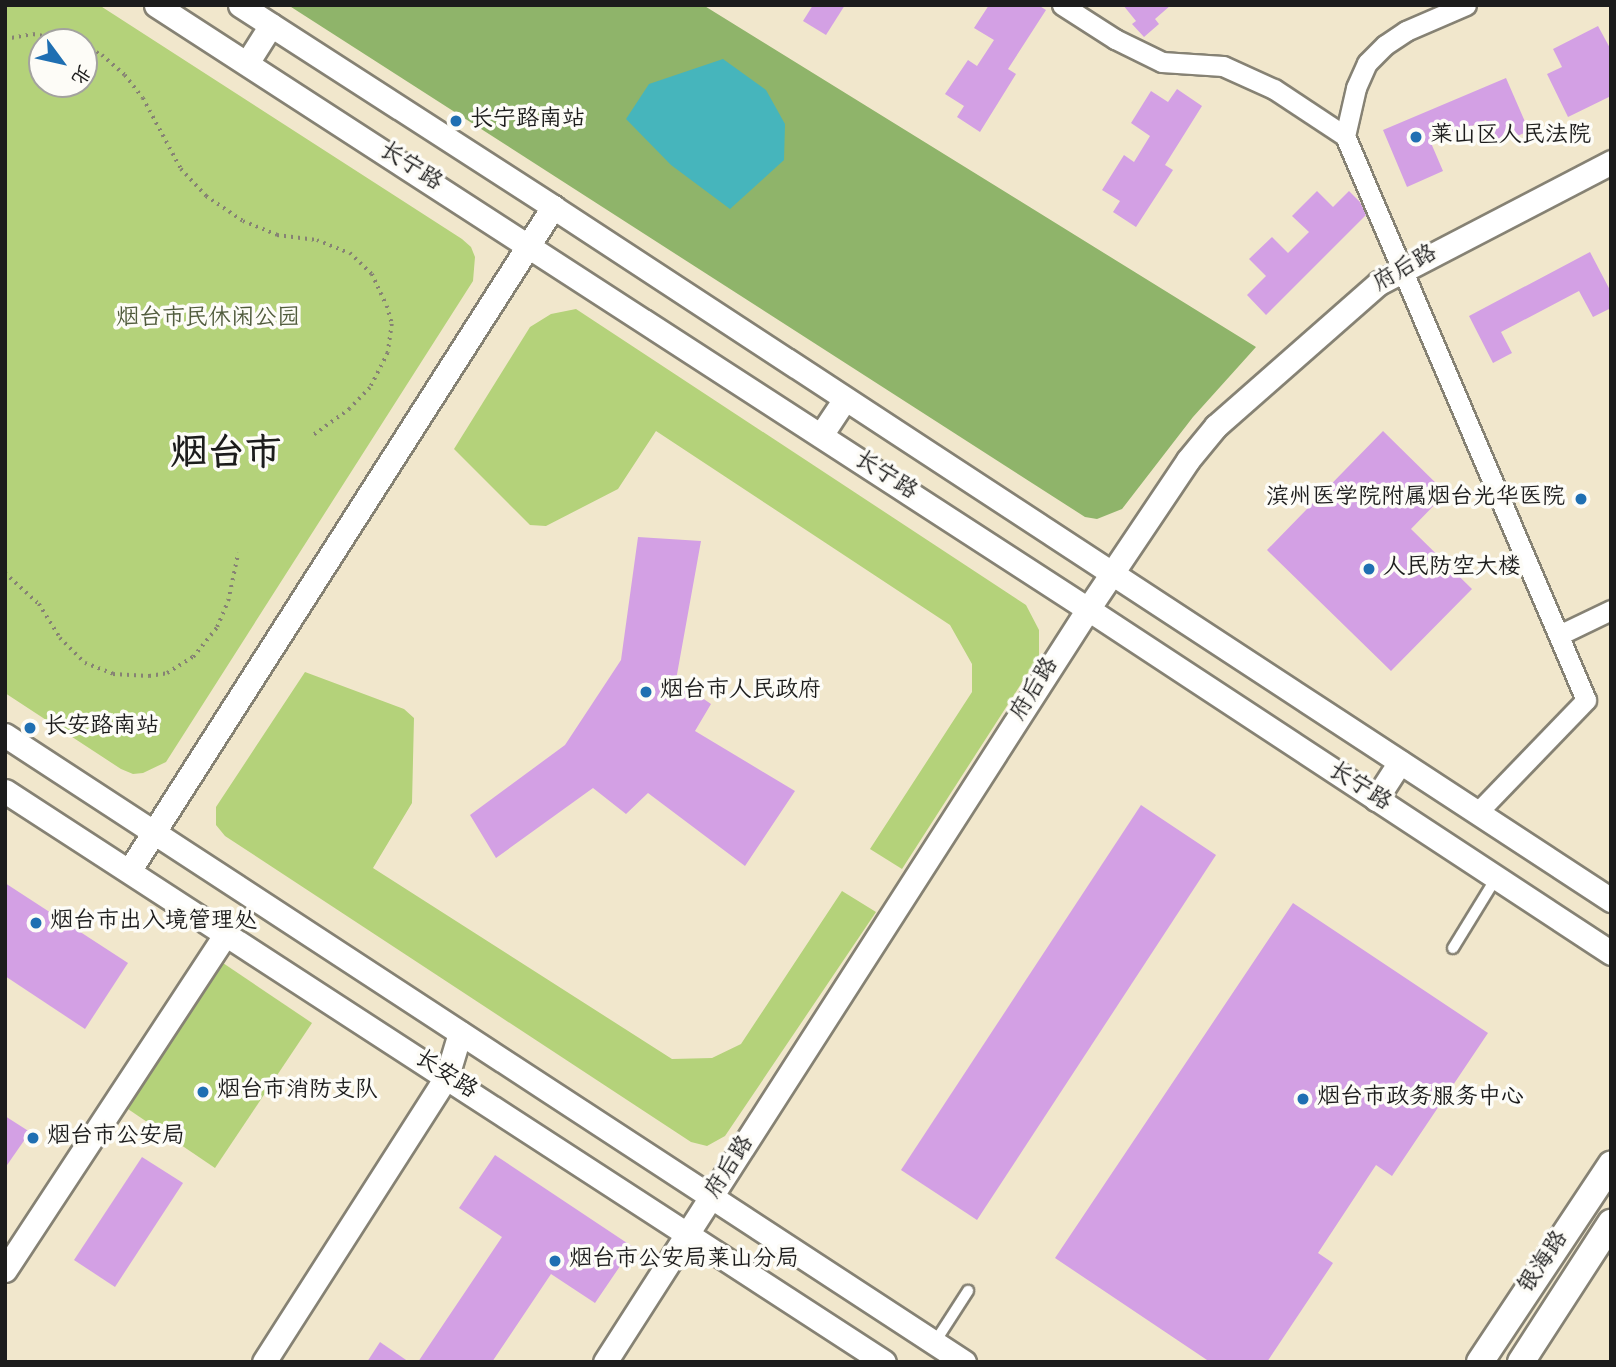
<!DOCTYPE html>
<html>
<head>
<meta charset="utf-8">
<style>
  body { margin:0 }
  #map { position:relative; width:1616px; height:1367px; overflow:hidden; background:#f1e7cc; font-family:Dekko,"LXGW WenKai TC",sans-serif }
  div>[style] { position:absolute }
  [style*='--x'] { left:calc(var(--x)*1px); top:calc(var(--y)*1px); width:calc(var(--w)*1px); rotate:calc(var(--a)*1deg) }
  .green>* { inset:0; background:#b4d27a }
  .forest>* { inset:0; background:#8fb46a }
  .water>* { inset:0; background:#46b5bc }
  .building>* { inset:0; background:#d3a0e4 }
  .path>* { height:3.5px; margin-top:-1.75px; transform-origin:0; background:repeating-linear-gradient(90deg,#868274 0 2px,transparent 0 7px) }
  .roads { filter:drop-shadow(2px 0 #868274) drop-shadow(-2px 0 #868274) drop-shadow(0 2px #868274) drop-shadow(0 -2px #868274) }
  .service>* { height:10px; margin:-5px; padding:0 5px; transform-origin:5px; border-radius:5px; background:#fff }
  .minor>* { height:19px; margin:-9.5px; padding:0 9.5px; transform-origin:9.5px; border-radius:9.5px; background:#fff }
  .tertiary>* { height:23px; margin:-11.5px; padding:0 11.5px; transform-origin:11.5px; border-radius:11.5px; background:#fff }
  .secondary>* { height:26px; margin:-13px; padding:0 13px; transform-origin:13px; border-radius:13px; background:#fff }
  .dots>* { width:19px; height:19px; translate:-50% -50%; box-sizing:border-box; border:4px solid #fdfcf7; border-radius:50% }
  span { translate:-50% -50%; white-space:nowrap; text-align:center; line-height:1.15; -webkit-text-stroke:7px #fdfcf7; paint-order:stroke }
  .poi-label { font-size:23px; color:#1c1c1c }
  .left { translate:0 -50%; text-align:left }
  .right { translate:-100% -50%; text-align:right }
  .street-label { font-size:23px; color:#1c1c1c }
  .park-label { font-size:23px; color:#515c3d }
  .town-label { font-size:37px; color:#1c1c1c; font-weight:700 }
  .frame { position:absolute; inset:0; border:7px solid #1c1c1c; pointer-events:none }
  .north { position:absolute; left:28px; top:28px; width:70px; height:70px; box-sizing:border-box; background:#fdfcf7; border:2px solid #a3a29f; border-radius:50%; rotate:123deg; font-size:19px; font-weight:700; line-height:28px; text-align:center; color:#1c1c1c }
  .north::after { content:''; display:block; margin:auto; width:24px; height:32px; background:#1f6fb2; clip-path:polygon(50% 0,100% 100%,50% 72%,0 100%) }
</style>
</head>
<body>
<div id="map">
  <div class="green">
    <i style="clip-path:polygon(evenodd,5px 5px,99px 5px,462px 239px,471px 247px,475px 257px,473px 281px,166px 762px,143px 773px,133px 774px,121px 769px,5px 693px,5px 5px,84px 42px,84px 84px,42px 84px,42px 42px,84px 42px)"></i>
    <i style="clip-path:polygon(576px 309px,1026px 605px,1039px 630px,1039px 656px,902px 869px,870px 849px,972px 692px,972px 664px,950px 625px,656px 431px,618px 489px,546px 526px,530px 525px,454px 449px,530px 327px,551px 314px)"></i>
    <i style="clip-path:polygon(305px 672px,404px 709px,414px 718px,412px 803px,373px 868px,672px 1059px,712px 1058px,741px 1044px,842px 891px,876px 912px,725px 1136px,707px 1146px,691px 1142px,225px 836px,216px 825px,216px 807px)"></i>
    <i style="clip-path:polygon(223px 963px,312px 1023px,215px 1168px,125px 1107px)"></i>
  </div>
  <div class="forest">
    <i style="clip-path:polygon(288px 5px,703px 5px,1256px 347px,1193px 417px,1122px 509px,1097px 519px,1085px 517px)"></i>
  </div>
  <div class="water">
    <i style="clip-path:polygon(723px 59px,766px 90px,785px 124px,784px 160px,730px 209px,671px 165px,626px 119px,649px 84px)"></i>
  </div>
  <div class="building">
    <i style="clip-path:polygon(813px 5px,845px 5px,826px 35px,803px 21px)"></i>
    <i style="clip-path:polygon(989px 5px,1038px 5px,1046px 10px,1008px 69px,1016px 74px,980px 132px,957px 117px,964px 106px,945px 94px,968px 60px,977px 66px,994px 40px,974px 28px)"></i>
    <i style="clip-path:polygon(1123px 5px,1171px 5px,1155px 19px,1159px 24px,1144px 37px,1132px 24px,1136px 21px)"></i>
    <i style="clip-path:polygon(1598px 26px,1611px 50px,1611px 96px,1568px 117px,1547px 74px,1562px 67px,1553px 49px)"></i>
    <i style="clip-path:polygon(1506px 78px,1529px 131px,1496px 145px,1486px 120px,1431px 143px,1443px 171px,1407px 187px,1383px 130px)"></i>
    <i style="clip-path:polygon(1177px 89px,1202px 106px,1165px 165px,1173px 170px,1136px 227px,1113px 212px,1120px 201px,1102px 190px,1124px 155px,1134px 162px,1150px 136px,1131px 123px,1151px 91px,1168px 102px)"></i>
    <i style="clip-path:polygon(1317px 191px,1333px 207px,1349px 191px,1360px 202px,1366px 215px,1266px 315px,1247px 295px,1266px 276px,1249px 259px,1272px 237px,1288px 253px,1309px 232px,1292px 216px)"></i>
    <i style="clip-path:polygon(1590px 252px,1611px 292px,1611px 308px,1593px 317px,1579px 291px,1501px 332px,1512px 353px,1493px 363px,1469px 316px)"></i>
    <i style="clip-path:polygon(1383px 431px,1446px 493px,1411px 529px,1472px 589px,1391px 671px,1267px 550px)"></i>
    <i style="clip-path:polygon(638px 537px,701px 541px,676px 680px,711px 704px,695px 731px,795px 791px,745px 866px,648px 793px,626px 814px,593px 788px,496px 858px,470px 815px,565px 745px,621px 660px)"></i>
    <i style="clip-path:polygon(1141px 805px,1216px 855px,977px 1220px,901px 1170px)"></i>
    <i style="clip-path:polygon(5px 883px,128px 963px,85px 1029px,5px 976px)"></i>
    <i style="clip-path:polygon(1293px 903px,1488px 1033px,1392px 1176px,1376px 1165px,1318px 1253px,1333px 1263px,1267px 1362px,1210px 1362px,1055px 1258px)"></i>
    <i style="clip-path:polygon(5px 1116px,30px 1132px,5px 1168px)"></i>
    <i style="clip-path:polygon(495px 1155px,633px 1247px,595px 1303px,551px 1274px,492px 1362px,418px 1362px,502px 1237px,459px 1208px)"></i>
    <i style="clip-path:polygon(142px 1157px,183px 1183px,115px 1287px,74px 1260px)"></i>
    <i style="clip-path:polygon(380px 1342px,409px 1362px,367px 1362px)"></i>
  </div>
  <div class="path">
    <i style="--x:5;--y:39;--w:28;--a:-10"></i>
    <i style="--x:33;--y:34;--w:42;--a:11"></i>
    <i style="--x:84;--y:46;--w:20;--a:27"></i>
    <i style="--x:102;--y:55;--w:30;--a:41"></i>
    <i style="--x:125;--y:75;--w:29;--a:52"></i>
    <i style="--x:143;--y:98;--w:81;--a:61.8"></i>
    <i style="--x:181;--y:169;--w:37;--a:47"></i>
    <i style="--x:206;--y:196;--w:45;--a:34"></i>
    <i style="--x:243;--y:221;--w:37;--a:22"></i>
    <i style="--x:277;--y:235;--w:40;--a:7.1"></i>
    <i style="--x:317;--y:240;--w:35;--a:22"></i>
    <i style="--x:350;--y:253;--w:30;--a:44"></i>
    <i style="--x:372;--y:274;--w:35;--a:65"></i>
    <i style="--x:387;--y:306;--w:19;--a:74"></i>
    <i style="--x:392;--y:324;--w:29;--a:98"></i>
    <i style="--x:388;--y:353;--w:39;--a:117"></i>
    <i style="--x:370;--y:388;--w:29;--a:134"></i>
    <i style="--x:350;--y:409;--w:48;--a:144.3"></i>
    <i style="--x:5;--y:573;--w:46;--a:42.4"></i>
    <i style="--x:39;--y:604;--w:40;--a:58"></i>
    <i style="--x:60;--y:638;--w:35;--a:45"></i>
    <i style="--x:85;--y:663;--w:30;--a:21"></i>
    <i style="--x:113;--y:674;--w:36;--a:3"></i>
    <i style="--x:149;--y:676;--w:18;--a:-9"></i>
    <i style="--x:167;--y:673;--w:31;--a:-32"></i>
    <i style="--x:193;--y:657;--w:38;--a:-51"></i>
    <i style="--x:217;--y:627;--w:28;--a:-67"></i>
    <i style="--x:228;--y:601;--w:49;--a:-78.2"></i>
  </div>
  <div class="roads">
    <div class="service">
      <i style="--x:1453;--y:948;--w:82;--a:-58.4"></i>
      <i style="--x:935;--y:1342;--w:61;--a:-57.1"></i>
    </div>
    <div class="minor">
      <i style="--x:1062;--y:5;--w:63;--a:32.7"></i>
      <i style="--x:1115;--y:39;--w:52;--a:26.1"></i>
      <i style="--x:1162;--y:62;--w:61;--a:3.8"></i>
      <i style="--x:1223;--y:66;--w:56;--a:24.3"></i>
      <i style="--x:1274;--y:89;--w:85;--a:33.5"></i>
      <i style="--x:1466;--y:5;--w:65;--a:156.6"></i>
      <i style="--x:1406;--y:31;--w:25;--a:146"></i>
      <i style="--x:1385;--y:45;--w:25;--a:135"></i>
      <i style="--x:1367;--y:63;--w:27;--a:114"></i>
      <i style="--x:1356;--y:88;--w:49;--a:102.9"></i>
      <i style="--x:1345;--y:136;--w:613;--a:66.86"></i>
      <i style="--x:1586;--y:700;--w:156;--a:134"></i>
      <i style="--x:1559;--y:635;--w:58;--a:-25.7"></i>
    </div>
    <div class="tertiary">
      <i style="--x:156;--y:5;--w:1111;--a:32.95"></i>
      <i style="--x:1088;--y:609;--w:626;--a:33.33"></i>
      <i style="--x:240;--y:5;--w:373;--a:32.8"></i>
      <i style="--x:553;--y:207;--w:1265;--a:33.23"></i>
      <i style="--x:247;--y:63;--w:45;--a:-57.7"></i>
      <i style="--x:821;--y:435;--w:43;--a:-56.3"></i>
      <i style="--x:5;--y:735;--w:1146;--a:33.18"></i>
      <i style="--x:5;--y:791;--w:1048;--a:33.01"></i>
      <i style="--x:1376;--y:799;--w:44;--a:-57"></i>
      <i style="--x:129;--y:871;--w:788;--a:-57.44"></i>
      <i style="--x:5;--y:1270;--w:402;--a:-56.7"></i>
      <i style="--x:264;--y:1362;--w:340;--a:-57.4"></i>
      <i style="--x:447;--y:1076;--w:45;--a:-73.2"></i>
      <i style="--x:605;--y:1362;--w:895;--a:-57.32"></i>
      <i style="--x:1088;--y:609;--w:179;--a:-56.1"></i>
      <i style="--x:1188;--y:460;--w:44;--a:-50.5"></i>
      <i style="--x:1216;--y:426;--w:217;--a:-41.3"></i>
      <i style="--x:1379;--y:283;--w:262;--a:-27.5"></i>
    </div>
    <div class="secondary">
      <i style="--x:1480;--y:1362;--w:237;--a:-56.4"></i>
      <i style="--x:1521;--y:1362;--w:166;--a:-57.1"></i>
    </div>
  </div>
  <div class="dots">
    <i style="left:456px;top:121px;background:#1f6fb2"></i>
    <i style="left:1416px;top:137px;background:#1f6fb2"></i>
    <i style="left:1581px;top:499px;background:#1f6fb2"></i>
    <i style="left:1369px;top:569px;background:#1f6fb2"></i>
    <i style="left:646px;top:692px;background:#1f6fb2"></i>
    <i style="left:30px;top:728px;background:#1f6fb2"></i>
    <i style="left:36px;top:923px;background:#1f6fb2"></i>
    <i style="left:203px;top:1092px;background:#1f6fb2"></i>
    <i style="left:1303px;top:1099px;background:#1f6fb2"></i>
    <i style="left:33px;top:1138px;background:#1f6fb2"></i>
    <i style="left:555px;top:1261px;background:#1f6fb2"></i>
  </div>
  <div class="poi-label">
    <span class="left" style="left:470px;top:121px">长宁路南站</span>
    <span class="left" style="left:1430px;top:137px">莱山区人民法院</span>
    <span class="right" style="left:1565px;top:499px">滨州医学院附属烟台光华医院</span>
    <span class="left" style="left:1383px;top:569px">人民防空大楼</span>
    <span class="left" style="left:660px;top:692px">烟台市人民政府</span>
    <span class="left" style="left:44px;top:728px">长安路南站</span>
    <span class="left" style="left:50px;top:923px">烟台市出入境管理处</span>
    <span class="left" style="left:217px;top:1092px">烟台市消防支队</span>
    <span class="left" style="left:1317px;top:1099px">烟台市政务服务中心</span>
    <span class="left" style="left:47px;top:1138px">烟台市公安局</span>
    <span class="left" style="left:569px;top:1261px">烟台市公安局莱山分局</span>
  </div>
  <div class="street-label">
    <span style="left:410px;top:168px;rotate:33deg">长宁路</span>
    <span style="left:1406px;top:270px;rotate:-30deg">府后路</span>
    <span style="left:885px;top:477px;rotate:33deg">长宁路</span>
    <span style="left:1036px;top:690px;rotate:-58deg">府后路</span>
    <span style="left:1359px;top:788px;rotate:33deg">长宁路</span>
    <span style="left:445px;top:1076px;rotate:33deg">长安路</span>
    <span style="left:731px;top:1168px;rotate:-57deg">府后路</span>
    <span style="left:1545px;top:1263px;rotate:-56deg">银海路</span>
  </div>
  <div class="park-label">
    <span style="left:208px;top:320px">烟台市民休闲公园</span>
  </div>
  <div class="town-label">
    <span style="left:226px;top:457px">烟台市</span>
  </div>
  <div class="frame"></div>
  <div class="north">北</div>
</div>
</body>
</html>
